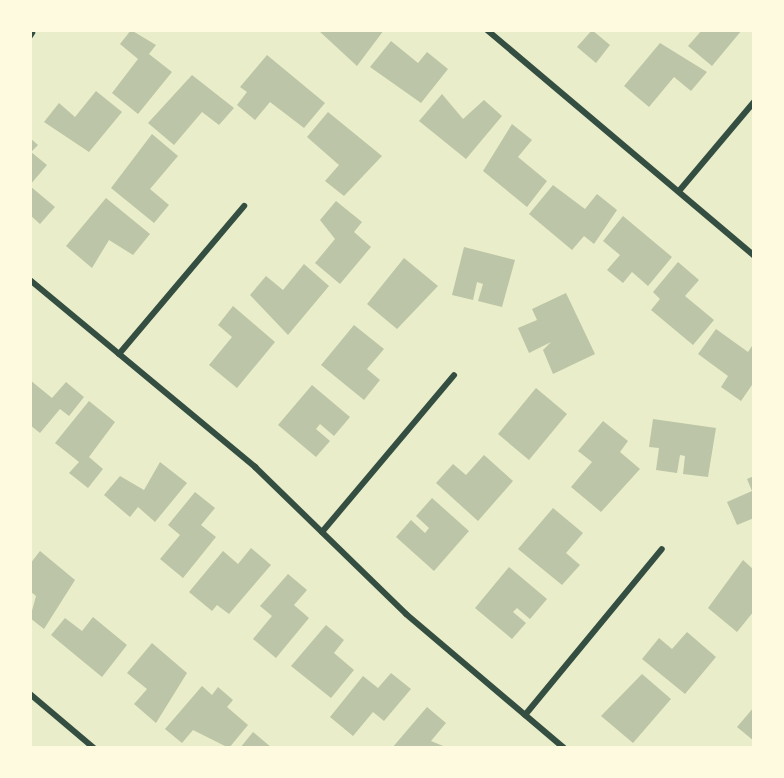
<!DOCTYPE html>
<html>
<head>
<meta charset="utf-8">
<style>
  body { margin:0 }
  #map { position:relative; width:784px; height:778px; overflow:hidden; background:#e9edc9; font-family:Barlow,sans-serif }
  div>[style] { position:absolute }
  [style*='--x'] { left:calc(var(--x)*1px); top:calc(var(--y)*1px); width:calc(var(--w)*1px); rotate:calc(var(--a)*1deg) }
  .building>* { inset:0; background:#bcc5a7 }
  .minor>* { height:6px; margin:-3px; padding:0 3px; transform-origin:3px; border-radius:3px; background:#344e41 }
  span { translate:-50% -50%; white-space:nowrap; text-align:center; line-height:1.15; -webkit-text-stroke:4.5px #fefae0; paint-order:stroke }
  .frame { position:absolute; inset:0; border:32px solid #fefae0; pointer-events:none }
</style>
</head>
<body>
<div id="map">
  <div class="building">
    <i style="clip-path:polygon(131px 30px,156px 45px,149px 54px,172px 72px,138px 114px,112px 93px,138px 59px,120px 44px)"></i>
    <i style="clip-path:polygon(318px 30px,384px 30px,357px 66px)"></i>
    <i style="clip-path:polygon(592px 30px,610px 45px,596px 63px,577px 47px)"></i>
    <i style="clip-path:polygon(702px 30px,742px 30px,712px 66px,688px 46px)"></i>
    <i style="clip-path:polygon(391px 41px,418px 63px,427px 52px,448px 69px,421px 103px,370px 67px)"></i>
    <i style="clip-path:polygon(660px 43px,707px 72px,691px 91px,674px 77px,649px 107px,624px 86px)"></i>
    <i style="clip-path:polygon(267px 55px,325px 103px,304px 128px,270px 102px,255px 120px,237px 105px,247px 92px,240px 87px)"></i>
    <i style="clip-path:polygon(192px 75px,234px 108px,219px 125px,202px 112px,174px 145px,148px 123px)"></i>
    <i style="clip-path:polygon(96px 91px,122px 112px,89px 152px,44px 122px,59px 103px,75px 117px)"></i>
    <i style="clip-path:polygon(442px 94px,463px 119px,484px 100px,502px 116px,466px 159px,419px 121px)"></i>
    <i style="clip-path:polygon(328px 112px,382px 156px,344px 196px,325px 181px,339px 165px,307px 137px)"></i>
    <i style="clip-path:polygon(512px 124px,532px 140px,518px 157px,547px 181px,527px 207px,483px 171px)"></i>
    <i style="clip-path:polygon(152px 134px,178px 156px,150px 189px,169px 205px,154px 223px,111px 188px)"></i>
    <i style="clip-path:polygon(30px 138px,38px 145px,31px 152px,47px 165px,30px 185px)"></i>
    <i style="clip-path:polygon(553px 185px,585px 209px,597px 194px,617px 210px,594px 244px,584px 236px,572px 250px,529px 214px)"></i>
    <i style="clip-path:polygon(30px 186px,55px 207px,40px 224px,30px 215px)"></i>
    <i style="clip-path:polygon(106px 198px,150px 234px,133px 255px,109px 240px,92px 268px,66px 246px)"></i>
    <i style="clip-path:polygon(336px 201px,362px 222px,354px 232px,371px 247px,340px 284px,315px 263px,335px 239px,320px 220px)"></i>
    <i style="clip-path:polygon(623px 216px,672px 257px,648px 286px,632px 272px,623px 283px,607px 270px,620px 255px,603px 241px)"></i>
    <i style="clip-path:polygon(464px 247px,515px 260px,502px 307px,478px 301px,483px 284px,477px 282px,473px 300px,452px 295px)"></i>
    <i style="clip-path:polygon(404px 258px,438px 286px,397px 329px,367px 304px)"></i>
    <i style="clip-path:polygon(678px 262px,699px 280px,685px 296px,714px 320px,693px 345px,651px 310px,660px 299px,653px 292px)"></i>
    <i style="clip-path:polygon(304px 264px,329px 286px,288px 335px,250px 295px,266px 276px,283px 290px)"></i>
    <i style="clip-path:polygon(566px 293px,595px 354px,553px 374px,543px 350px,551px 342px,529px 353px,518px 328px,537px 320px,532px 309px)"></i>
    <i style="clip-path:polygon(233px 306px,275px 342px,237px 388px,209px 365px,232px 337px,218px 325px)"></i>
    <i style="clip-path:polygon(354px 325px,384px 349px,367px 369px,380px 380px,364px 400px,321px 365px)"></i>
    <i style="clip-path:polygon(716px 329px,748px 352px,754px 343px,754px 382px,741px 401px,721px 387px,728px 376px,698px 354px)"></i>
    <i style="clip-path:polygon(30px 380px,52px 398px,66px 382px,84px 397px,69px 416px,60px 409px,40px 433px,30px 425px)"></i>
    <i style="clip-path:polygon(312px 385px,350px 417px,334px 436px,320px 424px,316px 429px,330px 441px,316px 457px,278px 425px)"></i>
    <i style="clip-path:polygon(536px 388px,567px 414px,529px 460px,498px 434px)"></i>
    <i style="clip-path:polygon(89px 401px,115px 422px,89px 457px,103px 469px,88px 488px,69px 473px,79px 462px,55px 443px)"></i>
    <i style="clip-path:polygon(653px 419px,716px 428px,708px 477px,683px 474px,685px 456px,680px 455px,677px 473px,656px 470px,659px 448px,649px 447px)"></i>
    <i style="clip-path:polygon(603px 421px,628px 441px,620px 452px,640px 469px,601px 512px,571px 487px,592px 462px,578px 451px)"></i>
    <i style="clip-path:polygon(484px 455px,513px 481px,478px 521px,436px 483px,453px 464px,466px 475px)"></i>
    <i style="clip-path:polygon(160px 462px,187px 483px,155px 522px,138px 507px,130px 517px,104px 495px,120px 476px,144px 490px)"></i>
    <i style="clip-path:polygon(754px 476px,754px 518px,737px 525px,727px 502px,752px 491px,747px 479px)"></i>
    <i style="clip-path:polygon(195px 492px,215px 508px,201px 525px,216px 537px,183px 578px,160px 559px,180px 535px,168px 525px)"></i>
    <i style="clip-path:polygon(432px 498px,469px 531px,434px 571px,396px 537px,411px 520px,425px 533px,429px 528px,416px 516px)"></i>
    <i style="clip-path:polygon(553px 508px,583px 533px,566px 553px,580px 565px,562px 585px,518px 549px)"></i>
    <i style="clip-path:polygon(251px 548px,271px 565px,229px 614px,217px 605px,212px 611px,189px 592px,223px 551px,238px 564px)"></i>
    <i style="clip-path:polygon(40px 551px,75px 580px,44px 629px,30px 618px,36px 596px,30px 591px,30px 564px)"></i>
    <i style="clip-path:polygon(743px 560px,754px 570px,754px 611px,737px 632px,708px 608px)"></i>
    <i style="clip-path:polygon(509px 567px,547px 599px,530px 619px,517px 608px,513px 612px,526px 623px,512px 639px,475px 608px)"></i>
    <i style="clip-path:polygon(288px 574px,307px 590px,294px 605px,309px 618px,276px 658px,253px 639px,272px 616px,260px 606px)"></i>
    <i style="clip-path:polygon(93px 617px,127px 645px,102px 677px,51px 635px,65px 618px,82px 631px)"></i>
    <i style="clip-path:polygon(326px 625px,344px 640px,334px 653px,354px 670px,331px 698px,291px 666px)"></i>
    <i style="clip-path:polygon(687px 632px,716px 657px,685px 694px,642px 659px,659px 638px,672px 649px)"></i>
    <i style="clip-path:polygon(152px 643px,187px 673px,156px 723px,134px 704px,147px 689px,127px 673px)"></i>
    <i style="clip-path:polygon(391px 673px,411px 689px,384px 721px,373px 712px,353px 736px,330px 717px,363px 676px,378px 688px)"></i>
    <i style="clip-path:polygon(642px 674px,671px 699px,633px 743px,601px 716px)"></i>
    <i style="clip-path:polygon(202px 686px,212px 695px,218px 687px,233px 700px,227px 707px,248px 725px,229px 748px,193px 730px,182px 743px,165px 729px)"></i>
    <i style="clip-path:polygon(427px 707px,446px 723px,431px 741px,448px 748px,392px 748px)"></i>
    <i style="clip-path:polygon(754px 707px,754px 741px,737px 727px)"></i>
    <i style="clip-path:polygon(253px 732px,272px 748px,240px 748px)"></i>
  </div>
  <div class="minor">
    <i style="--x:487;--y:30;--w:350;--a:40.2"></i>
    <i style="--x:30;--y:36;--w:4;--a:-56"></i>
    <i style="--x:679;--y:191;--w:116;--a:-49.9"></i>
    <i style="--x:30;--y:280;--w:293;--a:39.7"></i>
    <i style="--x:255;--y:467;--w:211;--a:44.2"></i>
    <i style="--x:406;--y:614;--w:207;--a:40.3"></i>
    <i style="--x:119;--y:354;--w:194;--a:-49.8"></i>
    <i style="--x:322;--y:532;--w:205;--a:-49.9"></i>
    <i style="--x:30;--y:694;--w:84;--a:40.2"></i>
    <i style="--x:525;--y:715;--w:215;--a:-50.5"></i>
  </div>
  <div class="frame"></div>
</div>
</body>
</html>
